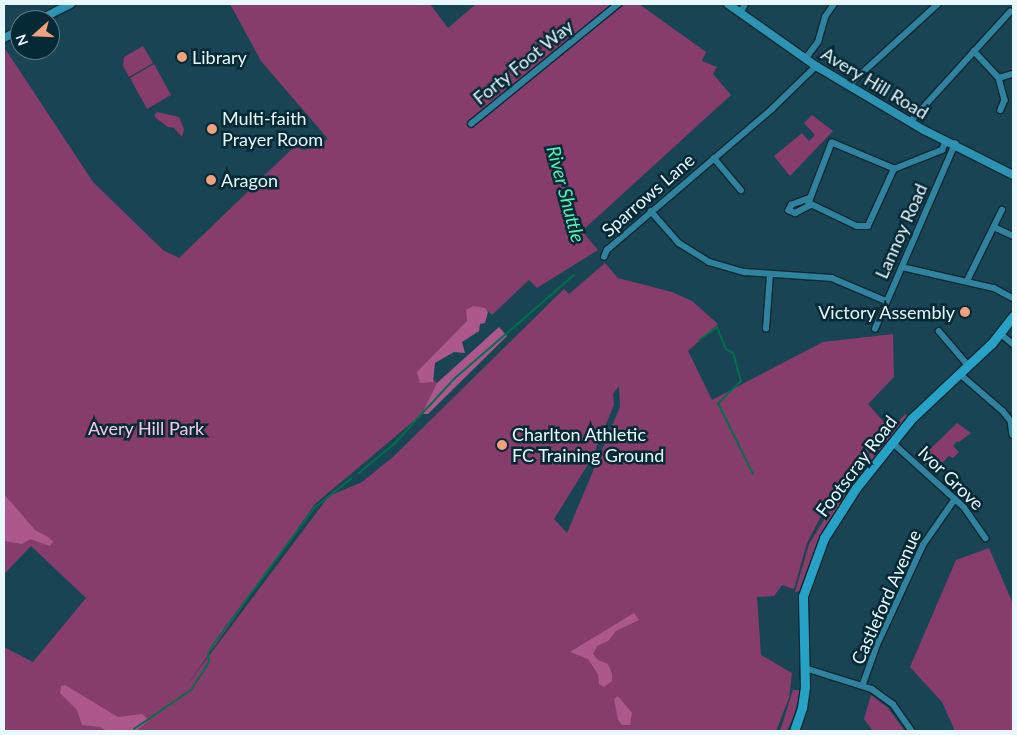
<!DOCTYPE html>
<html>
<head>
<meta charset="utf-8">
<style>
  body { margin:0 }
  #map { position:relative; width:1017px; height:735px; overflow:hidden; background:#184453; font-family:Lato,sans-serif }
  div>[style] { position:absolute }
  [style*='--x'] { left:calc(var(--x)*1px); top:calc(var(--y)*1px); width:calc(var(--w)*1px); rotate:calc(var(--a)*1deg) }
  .green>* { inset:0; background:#863d6b }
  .forest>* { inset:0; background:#ac588c }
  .stream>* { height:2px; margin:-1px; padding:0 1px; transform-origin:1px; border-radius:1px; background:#006e4d }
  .roads { filter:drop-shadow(1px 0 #0f2831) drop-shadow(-1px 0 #0f2831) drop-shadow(0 1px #0f2831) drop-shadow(0 -1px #0f2831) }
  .street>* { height:5.5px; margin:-2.75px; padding:0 2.75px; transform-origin:2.75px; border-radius:2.75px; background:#30839f }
  .secondary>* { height:8px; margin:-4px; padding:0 4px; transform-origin:4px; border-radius:4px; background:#2c93b3 }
  .primary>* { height:9px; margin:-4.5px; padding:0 4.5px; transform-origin:4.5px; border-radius:4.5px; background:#27a2c7 }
  .dots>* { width:14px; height:14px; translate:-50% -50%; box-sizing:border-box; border:2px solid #052935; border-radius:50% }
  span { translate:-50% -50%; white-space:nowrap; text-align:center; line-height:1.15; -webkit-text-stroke:5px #052935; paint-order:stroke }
  .poi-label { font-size:18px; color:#e9f8fe }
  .left { translate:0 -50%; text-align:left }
  .right { translate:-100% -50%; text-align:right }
  .street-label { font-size:18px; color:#e9f8fe }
  .park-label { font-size:18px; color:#f9cae4 }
  .water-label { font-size:19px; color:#53f1b5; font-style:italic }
  .frame { position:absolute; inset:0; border:5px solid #e9f8fe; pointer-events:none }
  .north { position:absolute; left:10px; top:10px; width:50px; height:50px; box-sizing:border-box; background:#052935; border:1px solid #607c85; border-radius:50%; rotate:250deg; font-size:14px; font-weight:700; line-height:20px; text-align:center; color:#e9f8fe }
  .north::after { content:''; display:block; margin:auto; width:18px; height:22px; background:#f2a17e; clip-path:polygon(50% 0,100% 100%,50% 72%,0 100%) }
</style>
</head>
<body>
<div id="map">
  <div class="green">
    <i style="clip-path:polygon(evenodd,230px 4px,430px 4px,448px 28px,476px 4px,613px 4px,617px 8px,622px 4px,639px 4px,706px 52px,702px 61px,717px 67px,713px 74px,731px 95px,582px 231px,598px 250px,537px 288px,529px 280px,492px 315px,487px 310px,424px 370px,447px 393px,315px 504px,187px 685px,329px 496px,362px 482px,393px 457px,564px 289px,569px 294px,605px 263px,618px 278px,672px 292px,692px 301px,718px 324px,688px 351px,712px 400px,823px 342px,893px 334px,894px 377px,868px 404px,889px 428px,857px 465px,820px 518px,807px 543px,794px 589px,782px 585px,774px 596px,757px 597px,761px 655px,792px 673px,789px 698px,776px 731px,4px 731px,4px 647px,33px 662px,86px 598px,31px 546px,4px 574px,4px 47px,93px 182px,163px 250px,179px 258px,294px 147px,305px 150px,328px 139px,261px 61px,230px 4px,619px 386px,620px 407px,567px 533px,554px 519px,592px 458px,614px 405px,613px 394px,619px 386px)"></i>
    <i style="clip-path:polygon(143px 46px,153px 63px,129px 77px,123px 66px,124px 57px)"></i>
    <i style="clip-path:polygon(154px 64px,171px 95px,147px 109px,130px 78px)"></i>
    <i style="clip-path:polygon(157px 112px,179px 117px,184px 129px,182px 137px,174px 128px,168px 127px,156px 118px,154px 115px)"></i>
    <i style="clip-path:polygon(812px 115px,833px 131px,790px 176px,774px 156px,802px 133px,809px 141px,815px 135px,804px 123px)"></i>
    <i style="clip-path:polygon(905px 414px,908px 417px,855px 481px,850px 481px,859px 466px)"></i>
    <i style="clip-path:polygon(957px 423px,971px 433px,959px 442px,957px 441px,953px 446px,959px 452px,953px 458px,949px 456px,934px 471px,920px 459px)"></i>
    <i style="clip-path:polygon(846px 484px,850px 489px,821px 533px,799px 591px,795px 592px,809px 544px)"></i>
    <i style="clip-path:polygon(989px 548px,1013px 604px,1013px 731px,955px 731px,942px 702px,910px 667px,956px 560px)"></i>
    <i style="clip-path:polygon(793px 690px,800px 690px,794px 716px,787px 731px,780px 731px)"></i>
    <i style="clip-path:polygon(871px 695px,888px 708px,905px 731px,873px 731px,864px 719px)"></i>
  </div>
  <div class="forest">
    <i style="clip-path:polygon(473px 306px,485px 308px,488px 312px,485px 323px,480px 324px,479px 331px,462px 342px,465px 353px,454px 352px,435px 363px,433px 382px,420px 383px,417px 372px,467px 321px,466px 310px)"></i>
    <i style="clip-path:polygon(499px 327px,507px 336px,428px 414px,422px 414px,437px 383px)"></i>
    <i style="clip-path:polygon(4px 494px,35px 530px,48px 537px,53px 542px,50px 546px,30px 539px,22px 544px,4px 541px)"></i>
    <i style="clip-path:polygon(634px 613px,639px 620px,616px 631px,608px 641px,597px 646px,593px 654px,598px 660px,608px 664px,612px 674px,612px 681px,604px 687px,599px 684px,598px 674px,588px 659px,570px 652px)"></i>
    <i style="clip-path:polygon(65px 685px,118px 717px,142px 714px,149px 720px,136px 731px,107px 731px,100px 727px,82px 725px,77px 710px,60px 693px,61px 686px)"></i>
    <i style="clip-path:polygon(618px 696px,632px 713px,630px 725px,622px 725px,618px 720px,614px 699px)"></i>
  </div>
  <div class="stream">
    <i style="--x:699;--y:340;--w:22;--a:-36"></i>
    <i style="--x:717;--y:327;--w:24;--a:68"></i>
    <i style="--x:726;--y:349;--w:8;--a:30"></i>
    <i style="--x:733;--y:353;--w:29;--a:74"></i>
    <i style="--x:741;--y:381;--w:32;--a:136"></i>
    <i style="--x:718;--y:403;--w:79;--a:63.8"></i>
    <i style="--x:359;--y:473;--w:45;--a:-39.6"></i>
    <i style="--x:394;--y:444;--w:90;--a:-47.3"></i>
    <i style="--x:455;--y:378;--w:157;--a:-40.9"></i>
    <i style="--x:134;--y:729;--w:69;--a:-34.4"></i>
    <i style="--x:191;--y:690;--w:33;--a:-57"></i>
    <i style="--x:209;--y:662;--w:8;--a:-97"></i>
    <i style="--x:208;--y:654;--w:14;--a:-60"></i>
    <i style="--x:215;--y:642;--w:167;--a:-53.5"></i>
    <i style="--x:314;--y:508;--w:48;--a:-38.3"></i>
  </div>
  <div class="roads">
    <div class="street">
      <i style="--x:741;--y:12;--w:9;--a:-63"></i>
      <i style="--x:974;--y:51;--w:37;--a:47"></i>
      <i style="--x:999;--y:78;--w:23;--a:75"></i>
      <i style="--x:1005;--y:100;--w:11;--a:112"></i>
      <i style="--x:806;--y:58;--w:20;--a:-53"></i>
      <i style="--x:818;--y:42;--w:26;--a:-74"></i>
      <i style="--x:825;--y:17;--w:16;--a:-55"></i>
      <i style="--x:999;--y:78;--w:15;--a:-16"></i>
      <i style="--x:849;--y:85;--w:120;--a:-42.3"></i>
      <i style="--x:910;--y:122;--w:149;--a:-47.7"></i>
      <i style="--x:471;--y:124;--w:190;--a:-39.2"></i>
      <i style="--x:714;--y:158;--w:42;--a:49.8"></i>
      <i style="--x:894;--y:169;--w:67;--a:-157.2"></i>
      <i style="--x:832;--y:143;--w:64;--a:111"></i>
      <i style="--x:809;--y:203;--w:53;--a:25.6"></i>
      <i style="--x:857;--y:226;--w:11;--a:0"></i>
      <i style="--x:868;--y:226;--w:63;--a:-65.5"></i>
      <i style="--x:894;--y:169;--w:52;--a:-21.6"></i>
      <i style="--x:942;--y:150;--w:10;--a:-66"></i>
      <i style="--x:808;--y:199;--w:17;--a:159"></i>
      <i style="--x:792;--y:205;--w:6;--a:121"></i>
      <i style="--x:789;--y:210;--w:7;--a:27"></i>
      <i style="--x:795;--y:213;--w:18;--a:-27"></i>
      <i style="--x:651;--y:211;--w:43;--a:48.8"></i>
      <i style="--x:679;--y:243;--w:36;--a:32"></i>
      <i style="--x:709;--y:262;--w:37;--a:16"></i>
      <i style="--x:745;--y:272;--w:87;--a:3.9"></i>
      <i style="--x:832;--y:278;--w:59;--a:23.1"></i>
      <i style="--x:994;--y:227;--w:21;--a:25"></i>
      <i style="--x:604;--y:257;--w:8;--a:-67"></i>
      <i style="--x:607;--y:250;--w:217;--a:-40.5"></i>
      <i style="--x:772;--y:109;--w:62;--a:-44.3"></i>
      <i style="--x:902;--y:267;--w:94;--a:12.9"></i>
      <i style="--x:994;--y:288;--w:21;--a:28"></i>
      <i style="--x:967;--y:281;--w:79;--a:-63.8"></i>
      <i style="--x:766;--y:329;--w:55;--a:-85.8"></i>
      <i style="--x:875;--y:329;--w:202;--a:-66.6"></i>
      <i style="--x:939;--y:331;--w:45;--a:49.5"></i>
      <i style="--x:1000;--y:333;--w:17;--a:40"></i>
      <i style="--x:959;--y:373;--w:58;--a:40.8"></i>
      <i style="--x:1003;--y:411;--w:13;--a:51"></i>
      <i style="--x:1011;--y:421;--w:14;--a:82"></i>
      <i style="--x:892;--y:442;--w:97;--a:42.1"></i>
      <i style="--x:964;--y:507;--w:38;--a:55"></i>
      <i style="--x:805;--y:668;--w:70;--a:17.4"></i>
      <i style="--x:872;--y:689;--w:26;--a:36"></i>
      <i style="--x:893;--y:704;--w:33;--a:55"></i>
      <i style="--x:863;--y:684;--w:41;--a:-70.3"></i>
      <i style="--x:877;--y:645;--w:110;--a:-65.3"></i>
      <i style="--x:923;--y:545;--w:56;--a:-55.2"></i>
    </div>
    <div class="secondary">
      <i style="--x:728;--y:4;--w:108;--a:35.2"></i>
      <i style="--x:816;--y:66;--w:126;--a:30.7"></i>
      <i style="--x:924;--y:130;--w:100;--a:26.8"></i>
      <i style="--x:39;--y:20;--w:36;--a:-27"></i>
      <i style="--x:4;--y:38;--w:18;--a:-27"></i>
    </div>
    <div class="primary">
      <i style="--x:794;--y:731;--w:24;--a:-71"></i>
      <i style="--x:802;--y:708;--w:22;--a:-82"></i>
      <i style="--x:805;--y:686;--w:90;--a:-91.3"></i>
      <i style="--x:803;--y:596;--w:62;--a:-70.1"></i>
      <i style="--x:824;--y:538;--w:59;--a:-57.4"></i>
      <i style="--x:856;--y:488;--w:88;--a:-51.4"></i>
      <i style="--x:911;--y:419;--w:111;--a:-43.2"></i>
      <i style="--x:992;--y:343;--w:34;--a:-52"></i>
    </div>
  </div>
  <div class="dots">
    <i style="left:182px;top:57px;background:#f2a17e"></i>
    <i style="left:212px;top:129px;background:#f2a17e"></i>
    <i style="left:211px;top:180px;background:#f2a17e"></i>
    <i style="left:965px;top:312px;background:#f2a17e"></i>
    <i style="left:502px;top:445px;background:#f2a17e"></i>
  </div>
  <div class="poi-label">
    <span class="left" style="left:192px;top:57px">Library</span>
    <span class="left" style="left:222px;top:129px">Multi-faith<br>Prayer Room</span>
    <span class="left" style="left:221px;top:180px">Aragon</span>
    <span class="right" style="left:955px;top:312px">Victory Assembly</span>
    <span class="left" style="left:512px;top:445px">Charlton Athletic<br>FC Training Ground</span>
  </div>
  <div class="street-label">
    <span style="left:523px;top:62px;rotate:-39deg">Forty Foot Way</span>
    <span style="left:875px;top:83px;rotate:31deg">Avery Hill Road</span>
    <span style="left:648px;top:195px;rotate:-41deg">Sparrows Lane</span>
    <span style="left:901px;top:231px;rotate:-66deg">Lannoy Road</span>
    <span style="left:856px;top:466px;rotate:-53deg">Footscray Road</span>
    <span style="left:951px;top:478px;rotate:44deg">Ivor Grove</span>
    <span style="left:886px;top:597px;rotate:-66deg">Castleford Avenue</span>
  </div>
  <div class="park-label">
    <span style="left:146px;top:428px">Avery Hill Park</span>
  </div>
  <div class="water-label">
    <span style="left:566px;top:194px;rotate:75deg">River Shuttle</span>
  </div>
  <div class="frame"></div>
  <div class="north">N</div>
</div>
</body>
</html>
